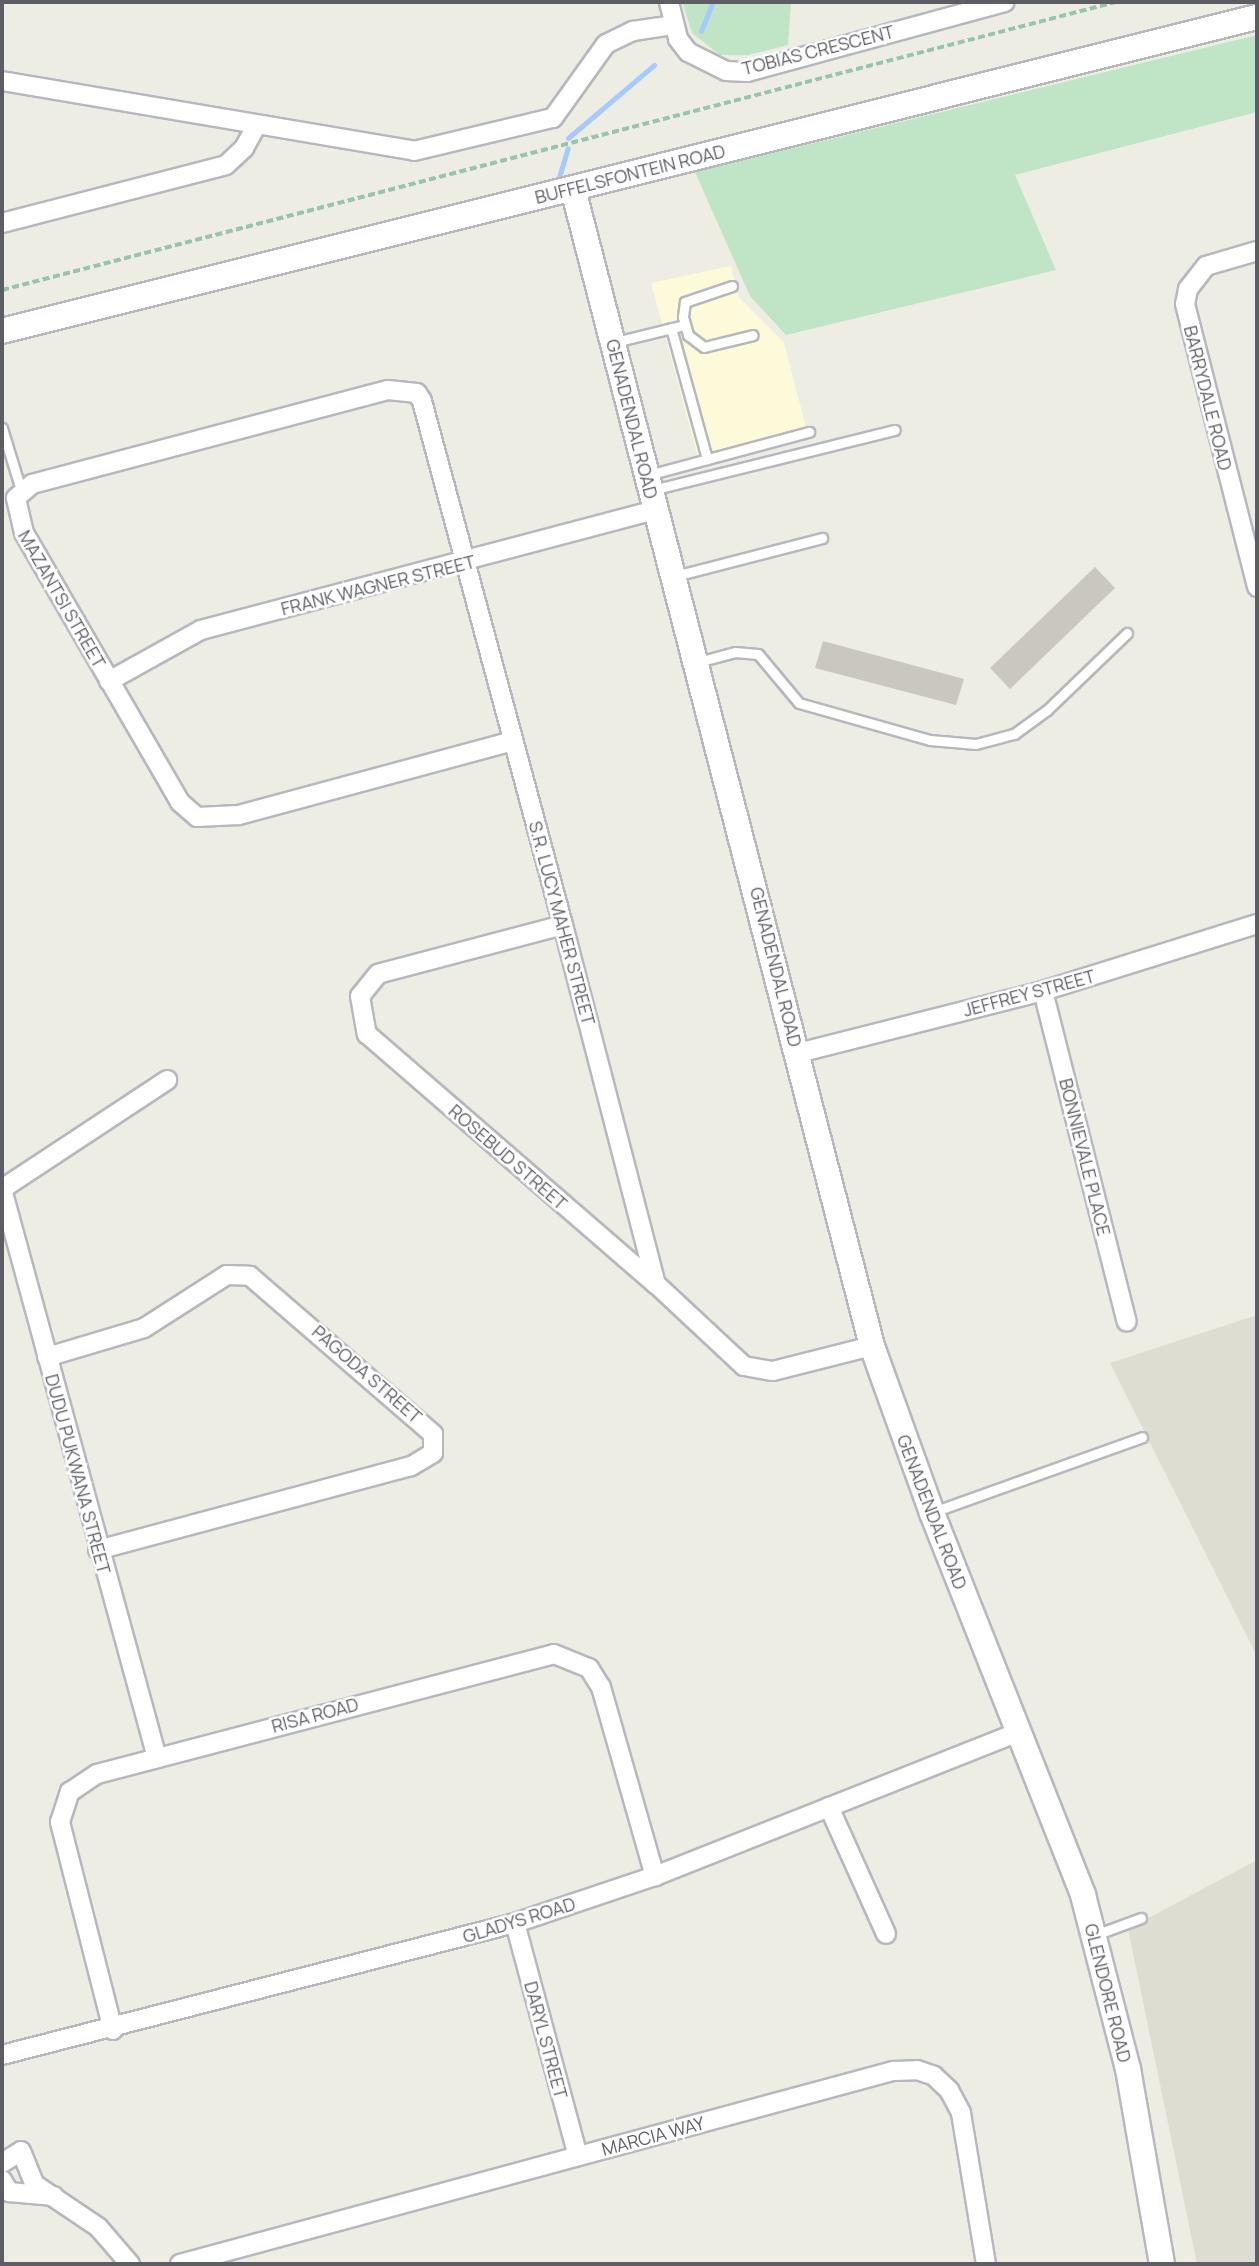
<!DOCTYPE html>
<html>
<head>
<meta charset="utf-8">
<style>
  body { margin:0 }
  #map { position:relative; width:1259px; height:2266px; overflow:hidden; background:#eeede4; font-family:Manrope,sans-serif }
  div>[style] { position:absolute }
  [style*='--x'] { left:calc(var(--x)*1px); top:calc(var(--y)*1px); width:calc(var(--w)*1px); rotate:calc(var(--a)*1deg) }
  .commercial>* { inset:0; background:#fdfada }
  .education>* { inset:0; background:#deddd2 }
  .green>* { inset:0; background:#c0e5c6 }
  .stream>* { height:5px; margin:-2.5px; padding:0 2.5px; transform-origin:2.5px; border-radius:2.5px; background:#a4cafe }
  .building>* { inset:0; background:#cac7c1 }
  .path>* { height:3.5px; margin-top:-1.75px; transform-origin:0; background:repeating-linear-gradient(90deg,#98c4ab 0 7px,transparent 0 10.5px) }
  .roads { filter:drop-shadow(2px 0 #b6b8be) drop-shadow(-2px 0 #b6b8be) drop-shadow(0 2px #b6b8be) drop-shadow(0 -2px #b6b8be) }
  .lane>* { height:9px; margin:-4.5px; padding:0 4.5px; transform-origin:4.5px; border-radius:4.5px; background:#fff }
  .street>* { height:18px; margin:-9px; padding:0 9px; transform-origin:9px; border-radius:9px; background:#fff }
  .secondary>* { height:24px; margin:-12px; padding:0 12px; transform-origin:12px; border-radius:12px; background:#fff }
  span { translate:-50% -50%; white-space:nowrap; text-align:center; line-height:1.15; -webkit-text-stroke:5px #fff; paint-order:stroke }
  .street-label { font-size:18px; color:#5c5e64 }
  .frame { position:absolute; inset:0; border:4px solid #5c5e64; pointer-events:none }
</style>
</head>
<body>
<div id="map">
  <div class="commercial">
    <i style="clip-path:polygon(731px 266px,738px 296px,784px 343px,807px 431px,698px 457px,651px 283px)"></i>
  </div>
  <div class="education">
    <i style="clip-path:polygon(1257px 1315px,1257px 1656px,1110px 1363px)"></i>
    <i style="clip-path:polygon(1257px 1860px,1257px 2264px,1197px 2264px,1128px 1929px)"></i>
  </div>
  <div class="green">
    <i style="clip-path:polygon(682px 2px,791px 2px,788px 45px,748px 55px,720px 55px,692px 33px)"></i>
    <i style="clip-path:polygon(1257px 35px,1257px 112px,1015px 175px,1056px 270px,786px 335px,750px 296px,695px 172px)"></i>
  </div>
  <div class="stream">
    <i style="--x:701;--y:31;--w:31;--a:-68"></i>
    <i style="--x:568;--y:138;--w:113;--a:-40.3"></i>
    <i style="--x:559;--y:177;--w:30;--a:-73"></i>
  </div>
  <div class="building">
    <i style="clip-path:polygon(1095px 567px,1115px 588px,1010px 689px,990px 668px)"></i>
    <i style="clip-path:polygon(823px 641px,964px 679px,956px 705px,815px 668px)"></i>
  </div>
  <div class="path">
    <i style="--x:2;--y:290;--w:1151;--a:-14.5"></i>
  </div>
  <div class="roads">
    <div class="lane">
      <i style="--x:732;--y:286;--w:50;--a:161.2"></i>
      <i style="--x:685;--y:302;--w:15;--a:98"></i>
      <i style="--x:683;--y:317;--w:19;--a:74"></i>
      <i style="--x:688;--y:335;--w:20;--a:37"></i>
      <i style="--x:704;--y:347;--w:50;--a:-13.8"></i>
      <i style="--x:671;--y:328;--w:136;--a:74.6"></i>
      <i style="--x:615;--y:342;--w:71;--a:-13.8"></i>
      <i style="--x:2;--y:428;--w:65;--a:73"></i>
      <i style="--x:648;--y:475;--w:167;--a:-15"></i>
      <i style="--x:652;--y:490;--w:250;--a:-13.9"></i>
      <i style="--x:675;--y:576;--w:152;--a:-14.5"></i>
      <i style="--x:698;--y:662;--w:38;--a:-15"></i>
      <i style="--x:735;--y:652;--w:23;--a:5"></i>
      <i style="--x:758;--y:654;--w:64;--a:50.1"></i>
      <i style="--x:799;--y:703;--w:136;--a:15.8"></i>
      <i style="--x:930;--y:740;--w:46;--a:5"></i>
      <i style="--x:976;--y:744;--w:39;--a:-15"></i>
      <i style="--x:1014;--y:734;--w:41;--a:-36"></i>
      <i style="--x:1047;--y:710;--w:111;--a:-43.9"></i>
      <i style="--x:933;--y:1512;--w:222;--a:-19.7"></i>
      <i style="--x:1095;--y:1935;--w:49;--a:-20.3"></i>
    </div>
    <div class="street">
      <i style="--x:669;--y:2;--w:38;--a:76"></i>
      <i style="--x:678;--y:39;--w:16;--a:52"></i>
      <i style="--x:688;--y:52;--w:42;--a:26.6"></i>
      <i style="--x:726;--y:71;--w:21;--a:3"></i>
      <i style="--x:747;--y:72;--w:267;--a:-15.2"></i>
      <i style="--x:2;--y:81;--w:418;--a:9.6"></i>
      <i style="--x:414;--y:151;--w:143;--a:-13.4"></i>
      <i style="--x:553;--y:118;--w:91;--a:-54.4"></i>
      <i style="--x:606;--y:44;--w:30;--a:-26"></i>
      <i style="--x:633;--y:31;--w:40;--a:-8.5"></i>
      <i style="--x:2;--y:223;--w:231;--a:-14.5"></i>
      <i style="--x:226;--y:165;--w:25;--a:-43"></i>
      <i style="--x:244;--y:148;--w:25;--a:-61"></i>
      <i style="--x:1257;--y:251;--w:53;--a:163.6"></i>
      <i style="--x:1206;--y:266;--w:29;--a:128"></i>
      <i style="--x:1188;--y:289;--w:15;--a:101"></i>
      <i style="--x:1185;--y:304;--w:292;--a:75.7"></i>
      <i style="--x:109;--y:681;--w:105;--a:-29"></i>
      <i style="--x:201;--y:630;--w:470;--a:-14.8"></i>
      <i style="--x:513;--y:741;--w:285;--a:164.9"></i>
      <i style="--x:238;--y:815;--w:41;--a:177.2"></i>
      <i style="--x:197;--y:817;--w:23;--a:-139"></i>
      <i style="--x:180;--y:802;--w:311;--a:-120.1"></i>
      <i style="--x:24;--y:533;--w:36;--a:-103"></i>
      <i style="--x:16;--y:498;--w:21;--a:-41"></i>
      <i style="--x:32;--y:484;--w:368;--a:-14.8"></i>
      <i style="--x:388;--y:390;--w:29;--a:6"></i>
      <i style="--x:417;--y:393;--w:9;--a:58"></i>
      <i style="--x:422;--y:401;--w:543;--a:74.94"></i>
      <i style="--x:563;--y:925;--w:371;--a:75.5"></i>
      <i style="--x:563;--y:925;--w:191;--a:165.2"></i>
      <i style="--x:378;--y:974;--w:28;--a:129"></i>
      <i style="--x:360;--y:996;--w:39;--a:80"></i>
      <i style="--x:367;--y:1034;--w:382;--a:40.9"></i>
      <i style="--x:656;--y:1284;--w:120;--a:43"></i>
      <i style="--x:744;--y:1366;--w:29;--a:10"></i>
      <i style="--x:773;--y:1371;--w:102;--a:-14.2"></i>
      <i style="--x:1043;--y:991;--w:341;--a:75.8"></i>
      <i style="--x:798;--y:1053;--w:253;--a:-14.2"></i>
      <i style="--x:1043;--y:991;--w:224;--a:-17.4"></i>
      <i style="--x:2;--y:1189;--w:590;--a:74.76"></i>
      <i style="--x:2;--y:1189;--w:198;--a:-33.4"></i>
      <i style="--x:47;--y:1357;--w:101;--a:-16.6"></i>
      <i style="--x:144;--y:1328;--w:98;--a:-32.6"></i>
      <i style="--x:227;--y:1275;--w:23;--a:2"></i>
      <i style="--x:250;--y:1276;--w:242;--a:40.8"></i>
      <i style="--x:433;--y:1434;--w:19;--a:90"></i>
      <i style="--x:433;--y:1453;--w:26;--a:149"></i>
      <i style="--x:411;--y:1466;--w:324;--a:165"></i>
      <i style="--x:829;--y:1807;--w:139;--a:65.8"></i>
      <i style="--x:515;--y:1923;--w:241;--a:74.9"></i>
      <i style="--x:113;--y:2030;--w:215;--a:-104.3"></i>
      <i style="--x:60;--y:1822;--w:32;--a:-72"></i>
      <i style="--x:70;--y:1792;--w:32;--a:-34"></i>
      <i style="--x:97;--y:1774;--w:472;--a:-14.7"></i>
      <i style="--x:554;--y:1654;--w:38;--a:22"></i>
      <i style="--x:589;--y:1668;--w:22;--a:58"></i>
      <i style="--x:601;--y:1687;--w:197;--a:74.1"></i>
      <i style="--x:2;--y:2055;--w:530;--a:-14.43"></i>
      <i style="--x:515;--y:1923;--w:148;--a:-18.6"></i>
      <i style="--x:655;--y:1876;--w:391;--a:-21.6"></i>
      <i style="--x:2;--y:2163;--w:22;--a:-32"></i>
      <i style="--x:21;--y:2151;--w:35;--a:68"></i>
      <i style="--x:34;--y:2184;--w:77;--a:33.9"></i>
      <i style="--x:98;--y:2227;--w:49;--a:49.1"></i>
      <i style="--x:2;--y:2180;--w:14;--a:60"></i>
      <i style="--x:9;--y:2192;--w:45;--a:5.1"></i>
      <i style="--x:180;--y:2264;--w:739;--a:-15.15"></i>
      <i style="--x:893;--y:2071;--w:24;--a:-2"></i>
      <i style="--x:917;--y:2070;--w:18;--a:19"></i>
      <i style="--x:934;--y:2076;--w:21;--a:43"></i>
      <i style="--x:949;--y:2090;--w:26;--a:62"></i>
      <i style="--x:961;--y:2113;--w:153;--a:80.6"></i>
    </div>
    <div class="secondary">
      <i style="--x:573;--y:189;--w:1195;--a:75.51"></i>
      <i style="--x:872;--y:1346;--w:177;--a:70.2"></i>
      <i style="--x:932;--y:1513;--w:411;--a:68.4"></i>
      <i style="--x:1083;--y:1895;--w:180;--a:75.5"></i>
      <i style="--x:1128;--y:2069;--w:198;--a:80.1"></i>
      <i style="--x:2;--y:331;--w:1294;--a:-14.05"></i>
    </div>
  </div>
  <div class="street-label">
    <span style="left:818px;top:50px;rotate:-14deg">TOBIAS CRESCENT</span>
    <span style="left:630px;top:174px;rotate:-14deg">BUFFELSFONTEIN ROAD</span>
    <span style="left:1208px;top:398px;rotate:76deg">BARRYDALE ROAD</span>
    <span style="left:632px;top:419px;rotate:76deg">GENADENDAL ROAD</span>
    <span style="left:378px;top:585px;rotate:-14deg">FRANK WAGNER STREET</span>
    <span style="left:62px;top:599px;rotate:60deg">MAZANTSI STREET</span>
    <span style="left:562px;top:923px;rotate:75deg">S.R. LUCY MAHER STREET</span>
    <span style="left:776px;top:967px;rotate:76deg">GENADENDAL ROAD</span>
    <span style="left:1029px;top:993px;rotate:-15deg">JEFFREY STREET</span>
    <span style="left:508px;top:1157px;rotate:41deg">ROSEBUD STREET</span>
    <span style="left:1085px;top:1157px;rotate:76deg">BONNIEVALE PLACE</span>
    <span style="left:367px;top:1374px;rotate:41deg">PAGODA STREET</span>
    <span style="left:78px;top:1474px;rotate:75deg">DUDU PUKWANA STREET</span>
    <span style="left:932px;top:1512px;rotate:69deg">GENADENDAL ROAD</span>
    <span style="left:315px;top:1715px;rotate:-15deg">RISA ROAD</span>
    <span style="left:519px;top:1920px;rotate:-17deg">GLADYS ROAD</span>
    <span style="left:1108px;top:1993px;rotate:76deg">GLENDORE ROAD</span>
    <span style="left:546px;top:2040px;rotate:75deg">DARYL STREET</span>
    <span style="left:653px;top:2136px;rotate:-15deg">MARCIA WAY</span>
  </div>
  <div class="frame"></div>
</div>
</body>
</html>
